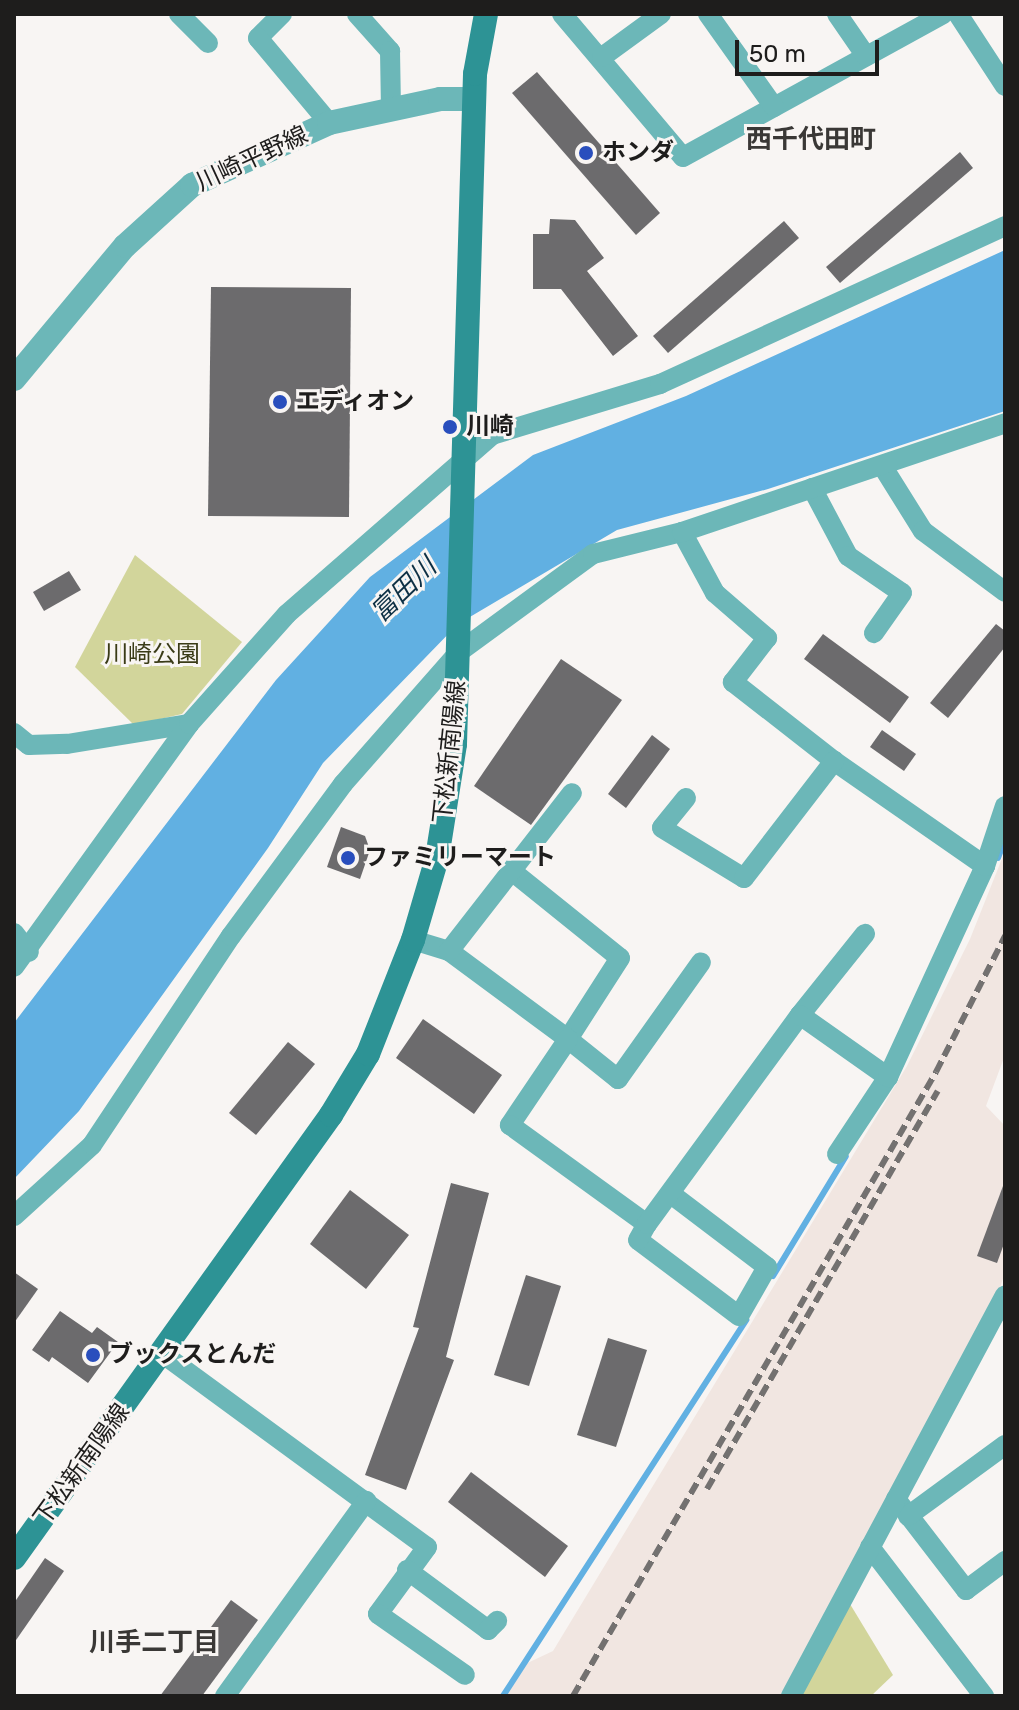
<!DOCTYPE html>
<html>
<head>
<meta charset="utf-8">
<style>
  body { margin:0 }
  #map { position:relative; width:1019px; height:1710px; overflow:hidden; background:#f8f5f3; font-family:Rubik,"Noto Sans JP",sans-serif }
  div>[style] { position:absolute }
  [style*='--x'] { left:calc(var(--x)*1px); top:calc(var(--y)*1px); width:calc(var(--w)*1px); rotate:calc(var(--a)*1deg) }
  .built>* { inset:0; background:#f1e6e1 }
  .green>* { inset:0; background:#d2d59b }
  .water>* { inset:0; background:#61b0e2 }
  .stream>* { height:6px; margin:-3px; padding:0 3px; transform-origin:3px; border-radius:3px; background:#61b0e2 }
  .building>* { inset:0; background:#6c6b6d }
  .minor>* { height:20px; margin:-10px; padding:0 10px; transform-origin:10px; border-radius:10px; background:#6cb7b8 }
  .tertiary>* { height:24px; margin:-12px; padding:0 12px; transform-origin:12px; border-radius:12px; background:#6cb7b8 }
  .secondary>* { height:24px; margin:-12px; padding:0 12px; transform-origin:12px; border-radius:12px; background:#2d9395 }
  .rail>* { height:6px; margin-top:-3px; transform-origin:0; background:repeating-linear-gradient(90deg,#737170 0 12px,transparent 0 18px) }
  .dots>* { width:22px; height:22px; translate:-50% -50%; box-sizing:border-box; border:4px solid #f8f5f3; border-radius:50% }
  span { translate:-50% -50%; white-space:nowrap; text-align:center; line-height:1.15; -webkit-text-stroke:6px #f8f5f3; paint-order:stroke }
  .poi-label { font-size:24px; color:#1e1d1c; font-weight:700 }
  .left { translate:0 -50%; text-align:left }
  .street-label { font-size:24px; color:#1e1d1c }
  .park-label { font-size:24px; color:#3a3b17 }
  .neighbourhood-label { font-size:26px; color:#3a3836; font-weight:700 }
  .water-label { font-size:26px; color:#0d3045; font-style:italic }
  .frame { position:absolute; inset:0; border:16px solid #1e1d1c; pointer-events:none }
  .scale { position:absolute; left:735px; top:40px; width:144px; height:36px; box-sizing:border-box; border:4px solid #1e1d1c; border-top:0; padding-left:10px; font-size:24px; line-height:28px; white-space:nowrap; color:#1e1d1c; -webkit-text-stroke:6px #f8f5f3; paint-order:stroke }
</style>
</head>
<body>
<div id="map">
  <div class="built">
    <i style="clip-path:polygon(1005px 851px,1005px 1055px,986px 1106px,1005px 1126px,1005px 1273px,996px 1299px,780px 1696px,502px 1696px,519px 1667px,553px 1651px,907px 1066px,970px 939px)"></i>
  </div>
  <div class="green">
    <i style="clip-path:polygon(135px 555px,242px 642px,182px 714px,134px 725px,75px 667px)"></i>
    <i style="clip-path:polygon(850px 1604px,893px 1675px,871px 1696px,798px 1696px)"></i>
  </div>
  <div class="water">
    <i style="clip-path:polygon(1005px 250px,1005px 411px,768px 489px,617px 530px,458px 624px,323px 763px,268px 848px,79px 1111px,14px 1179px,14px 1023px,276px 680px,370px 577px,533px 455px,686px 396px)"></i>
  </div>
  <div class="stream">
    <i style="--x:998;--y:858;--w:19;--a:-69"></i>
    <i style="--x:773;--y:1276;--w:140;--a:-58.7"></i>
    <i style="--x:503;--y:1696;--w:448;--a:-57.1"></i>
  </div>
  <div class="building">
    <i style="clip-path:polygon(537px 72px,660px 213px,636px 235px,512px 93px)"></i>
    <i style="clip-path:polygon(960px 152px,973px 168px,840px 283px,826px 267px)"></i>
    <i style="clip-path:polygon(550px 219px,575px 220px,604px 258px,587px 271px,638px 336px,613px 356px,561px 289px,533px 289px,533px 234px,549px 234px)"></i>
    <i style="clip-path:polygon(784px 221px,799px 238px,668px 353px,653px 336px)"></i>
    <i style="clip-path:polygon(211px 287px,351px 288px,349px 517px,208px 516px)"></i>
    <i style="clip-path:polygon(69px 571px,81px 590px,44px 611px,33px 592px)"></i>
    <i style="clip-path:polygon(996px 624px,1005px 631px,1005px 647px,948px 718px,930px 703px)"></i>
    <i style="clip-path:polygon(823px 634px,909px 697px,890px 723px,804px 659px)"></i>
    <i style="clip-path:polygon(561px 659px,622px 700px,531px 825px,474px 786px)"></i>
    <i style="clip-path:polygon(882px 730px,916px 754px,904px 771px,870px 747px)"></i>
    <i style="clip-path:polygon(652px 735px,670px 749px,626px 808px,608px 794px)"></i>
    <i style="clip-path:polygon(341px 827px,365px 836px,370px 850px,360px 879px,327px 867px)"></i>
    <i style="clip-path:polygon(423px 1019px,502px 1075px,474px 1114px,396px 1058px)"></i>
    <i style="clip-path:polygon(288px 1042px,315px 1064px,256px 1135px,229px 1113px)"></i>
    <i style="clip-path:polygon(451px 1183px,489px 1193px,446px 1357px,454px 1360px,406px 1490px,365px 1475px,419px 1328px,413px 1327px)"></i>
    <i style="clip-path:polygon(1003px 1186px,1005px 1241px,997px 1263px,977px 1256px)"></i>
    <i style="clip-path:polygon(350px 1190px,409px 1235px,366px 1289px,310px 1244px)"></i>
    <i style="clip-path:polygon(14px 1272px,38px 1289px,14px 1323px)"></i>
    <i style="clip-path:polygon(526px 1275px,561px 1286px,529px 1386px,494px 1375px)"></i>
    <i style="clip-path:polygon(60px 1311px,92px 1333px,97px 1327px,118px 1342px,88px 1383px,52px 1357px,49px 1362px,32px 1350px)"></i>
    <i style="clip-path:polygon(608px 1338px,647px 1350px,616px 1447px,577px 1435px)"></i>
    <i style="clip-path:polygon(471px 1472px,568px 1546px,545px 1577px,448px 1502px)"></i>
    <i style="clip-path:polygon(45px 1558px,64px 1571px,14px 1643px,14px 1603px)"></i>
    <i style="clip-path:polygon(231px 1600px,258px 1620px,202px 1696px,160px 1696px)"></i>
  </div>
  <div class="minor">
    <i style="--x:179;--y:14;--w:41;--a:45"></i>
    <i style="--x:282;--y:14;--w:34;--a:135"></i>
    <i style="--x:258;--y:38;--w:111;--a:50.1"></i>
    <i style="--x:357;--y:14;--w:50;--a:48.3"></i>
    <i style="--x:390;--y:51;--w:59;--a:89"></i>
    <i style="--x:562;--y:14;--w:187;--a:49.8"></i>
    <i style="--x:683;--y:157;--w:297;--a:-28.8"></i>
    <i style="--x:708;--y:14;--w:114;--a:54.6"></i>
    <i style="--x:837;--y:14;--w:51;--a:55.4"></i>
    <i style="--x:958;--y:14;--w:86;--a:56.9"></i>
    <i style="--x:602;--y:57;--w:73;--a:-36.1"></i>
    <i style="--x:883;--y:467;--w:75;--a:58"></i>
    <i style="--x:923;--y:531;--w:102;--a:36.6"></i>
    <i style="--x:812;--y:488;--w:77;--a:62.1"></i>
    <i style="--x:848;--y:556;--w:65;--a:34.4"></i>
    <i style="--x:902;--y:593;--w:49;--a:125"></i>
    <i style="--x:682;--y:532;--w:69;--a:61.6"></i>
    <i style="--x:715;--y:593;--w:69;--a:40.9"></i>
    <i style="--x:767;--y:638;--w:56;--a:127.7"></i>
    <i style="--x:733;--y:682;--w:128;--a:38"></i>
    <i style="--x:834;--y:761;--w:184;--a:34.8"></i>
    <i style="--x:14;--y:733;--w:19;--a:39"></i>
    <i style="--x:29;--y:745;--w:38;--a:-2"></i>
    <i style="--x:67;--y:744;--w:124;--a:-9.3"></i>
    <i style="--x:686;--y:798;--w:38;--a:129"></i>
    <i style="--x:662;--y:828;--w:96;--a:31.4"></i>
    <i style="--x:744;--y:878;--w:148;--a:-52.4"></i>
    <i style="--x:513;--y:872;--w:137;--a:38.8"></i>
    <i style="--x:620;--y:958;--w:96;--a:122.7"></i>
    <i style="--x:568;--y:1039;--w:64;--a:38.7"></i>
    <i style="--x:618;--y:1079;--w:143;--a:-54.6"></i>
    <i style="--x:14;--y:933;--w:24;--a:52"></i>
    <i style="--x:413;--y:940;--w:38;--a:17"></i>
    <i style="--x:449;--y:951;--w:148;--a:36.5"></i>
    <i style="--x:568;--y:1039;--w:104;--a:124"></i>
    <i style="--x:510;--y:1125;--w:169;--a:35.9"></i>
    <i style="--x:449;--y:951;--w:200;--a:-52.1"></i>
    <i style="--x:14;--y:967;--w:299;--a:-54.2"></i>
    <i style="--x:189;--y:724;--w:147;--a:-48.3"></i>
    <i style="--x:287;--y:614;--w:272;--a:-41.1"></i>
    <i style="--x:492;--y:435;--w:176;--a:-16.9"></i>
    <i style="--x:660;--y:384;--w:379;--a:-24.6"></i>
    <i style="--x:800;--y:1015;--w:104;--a:-51.3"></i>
    <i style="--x:837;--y:1154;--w:92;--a:-56.5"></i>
    <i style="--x:671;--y:1194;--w:121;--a:37.2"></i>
    <i style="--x:767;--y:1267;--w:56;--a:119.7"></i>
    <i style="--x:739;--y:1316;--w:126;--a:-143"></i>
    <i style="--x:638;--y:1240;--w:18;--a:-61"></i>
    <i style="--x:647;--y:1224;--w:259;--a:-53.8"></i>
    <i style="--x:800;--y:1015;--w:108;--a:35.2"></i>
    <i style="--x:888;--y:1077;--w:232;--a:-65.3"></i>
    <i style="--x:985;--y:866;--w:63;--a:-71.6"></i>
    <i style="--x:14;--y:1216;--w:105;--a:-42.3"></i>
    <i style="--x:92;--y:1145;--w:251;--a:-56.4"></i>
    <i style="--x:231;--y:936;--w:189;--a:-53.6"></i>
    <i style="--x:343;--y:784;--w:176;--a:-48.7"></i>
    <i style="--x:459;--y:652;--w:166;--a:-36.2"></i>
    <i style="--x:593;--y:554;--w:92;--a:-13.9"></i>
    <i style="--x:682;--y:532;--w:341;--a:-18.6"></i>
    <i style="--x:163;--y:1354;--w:327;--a:36.2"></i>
    <i style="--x:427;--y:1547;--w:83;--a:126.2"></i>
    <i style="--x:378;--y:1614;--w:106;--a:35"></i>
    <i style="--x:896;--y:1499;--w:115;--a:52.4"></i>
    <i style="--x:966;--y:1590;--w:49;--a:-36.6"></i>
    <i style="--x:908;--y:1516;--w:120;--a:-36.2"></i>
    <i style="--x:870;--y:1547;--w:188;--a:52.6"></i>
    <i style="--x:407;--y:1570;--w:101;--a:36.5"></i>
    <i style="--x:488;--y:1630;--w:13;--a:-45"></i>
    <i style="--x:225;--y:1696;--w:241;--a:-54.1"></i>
    <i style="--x:791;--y:1696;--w:454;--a:-61.9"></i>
  </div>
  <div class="tertiary">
    <i style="--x:14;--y:379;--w:173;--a:-50.2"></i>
    <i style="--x:125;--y:246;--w:91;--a:-42.3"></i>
    <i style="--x:192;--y:185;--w:150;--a:-24.3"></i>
    <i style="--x:329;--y:123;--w:114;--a:-12.2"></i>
    <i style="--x:440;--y:99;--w:34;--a:0"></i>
  </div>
  <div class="secondary">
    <i style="--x:14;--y:1558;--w:545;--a:-54.41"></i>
    <i style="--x:331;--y:1115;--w:71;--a:-58.8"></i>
    <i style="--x:368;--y:1054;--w:123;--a:-68.5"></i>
    <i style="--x:413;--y:940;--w:85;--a:-73.7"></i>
    <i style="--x:437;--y:858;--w:115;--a:-81"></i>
    <i style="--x:455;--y:744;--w:670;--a:-88.29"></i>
    <i style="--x:475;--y:74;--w:61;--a:-79.6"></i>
  </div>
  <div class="rail">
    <i style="--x:707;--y:1489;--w:460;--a:-59.9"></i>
    <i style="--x:573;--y:1696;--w:722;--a:-59.81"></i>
    <i style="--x:936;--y:1072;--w:153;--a:-63.1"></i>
  </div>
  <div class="dots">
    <i style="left:586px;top:153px;background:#294ebd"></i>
    <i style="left:280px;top:402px;background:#294ebd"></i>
    <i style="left:450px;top:427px;background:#294ebd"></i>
    <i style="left:348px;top:858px;background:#294ebd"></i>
    <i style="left:93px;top:1355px;background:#294ebd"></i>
  </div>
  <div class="poi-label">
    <span class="left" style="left:602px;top:153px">ホンダ</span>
    <span class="left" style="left:296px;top:402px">エディオン</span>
    <span class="left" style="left:466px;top:427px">川崎</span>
    <span class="left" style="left:364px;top:858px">ファミリーマート</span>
    <span class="left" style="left:109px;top:1355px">ブックスとんだ</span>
  </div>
  <div class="street-label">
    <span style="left:252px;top:159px;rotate:-25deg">川崎平野線</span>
    <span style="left:450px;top:752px;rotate:-84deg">下松新南陽線</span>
    <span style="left:82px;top:1465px;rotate:-54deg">下松新南陽線</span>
  </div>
  <div class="park-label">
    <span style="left:152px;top:655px">川崎公園</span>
  </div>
  <div class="neighbourhood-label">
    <span style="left:811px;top:140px">西千代田町</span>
    <span style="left:154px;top:1643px">川手二丁目</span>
  </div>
  <div class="water-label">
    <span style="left:404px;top:590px;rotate:-44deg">富田川</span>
  </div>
  <div class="frame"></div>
  <div class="scale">50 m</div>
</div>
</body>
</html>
